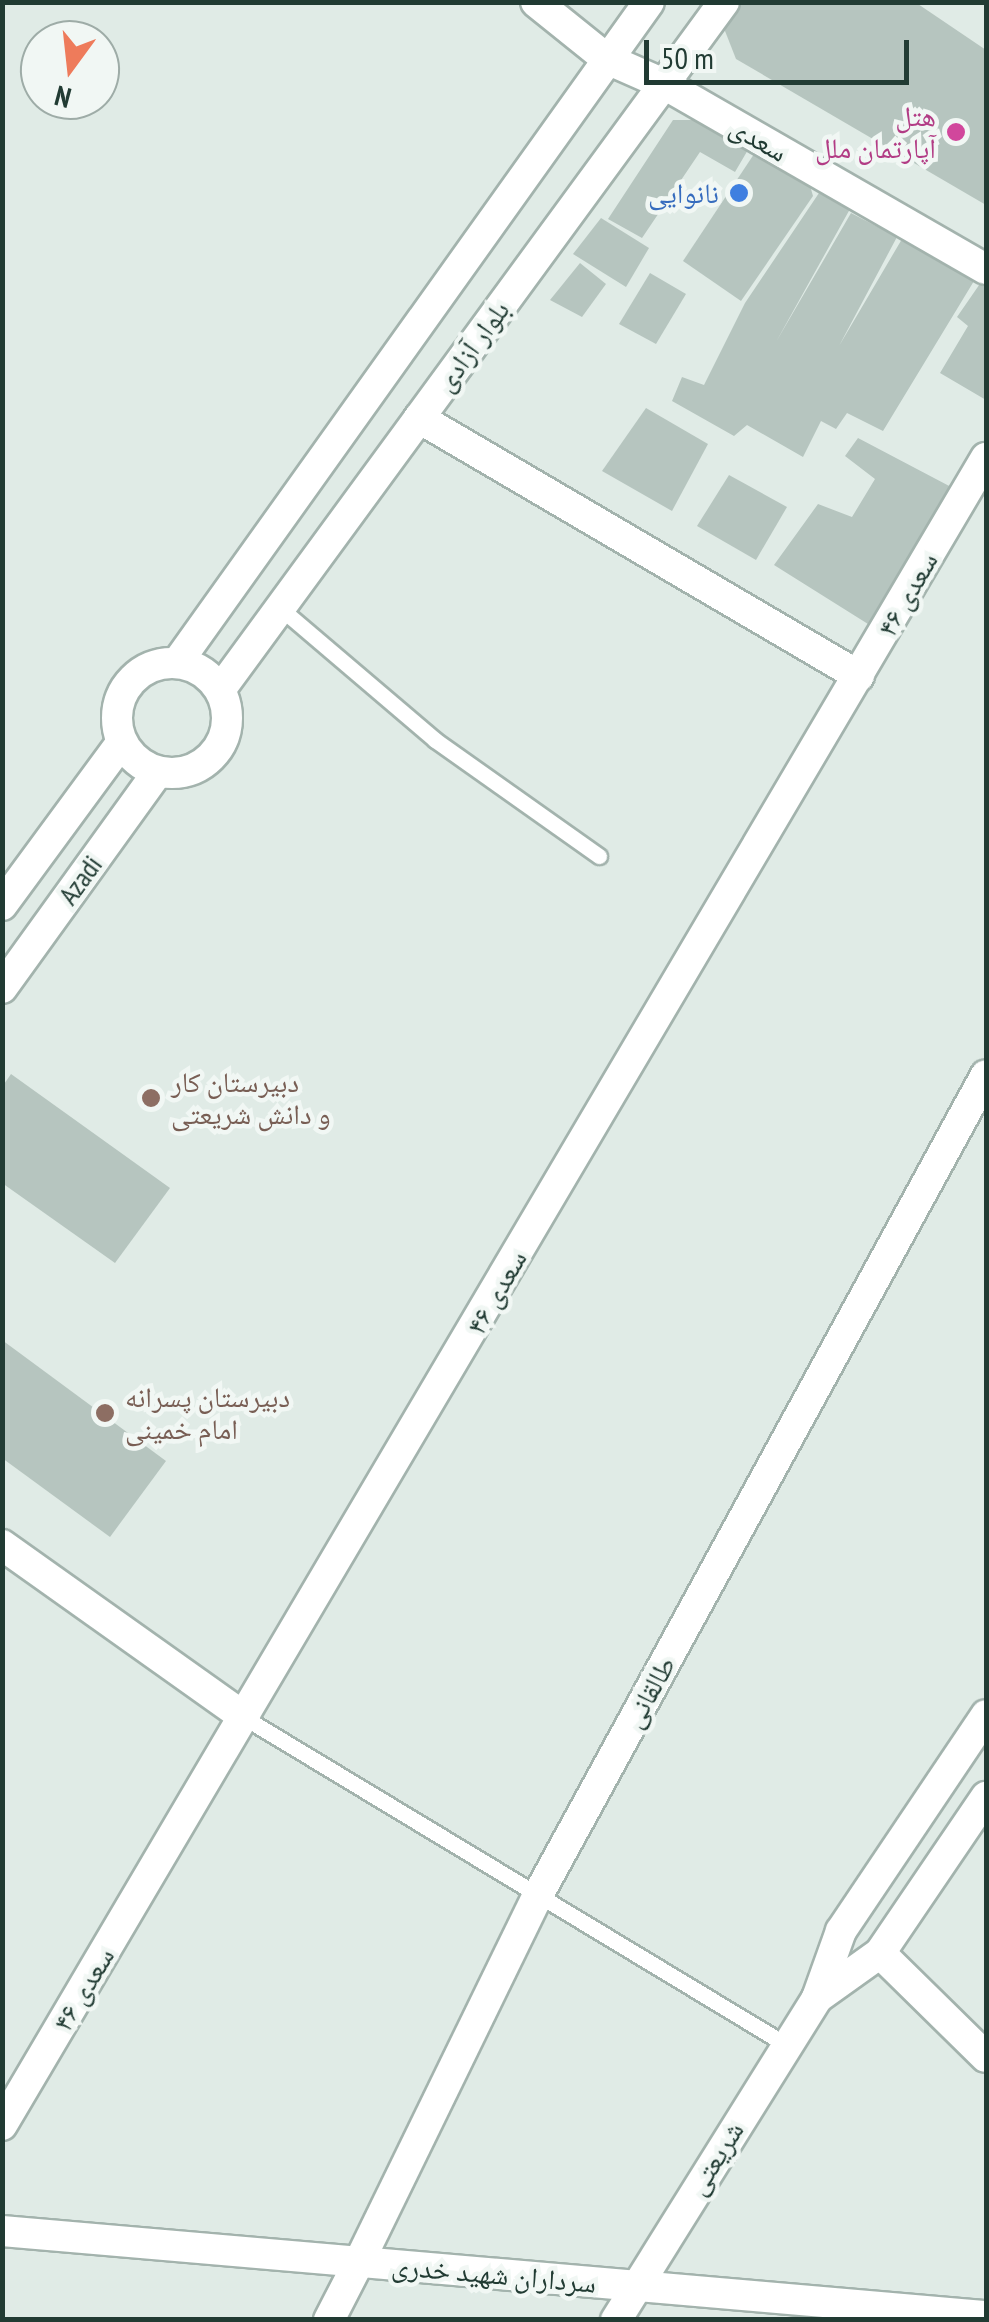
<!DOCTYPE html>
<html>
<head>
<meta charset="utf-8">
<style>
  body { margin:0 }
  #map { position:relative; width:989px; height:2322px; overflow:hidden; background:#e0ebe6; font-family:"PT Sans Narrow","Noto Naskh Arabic",sans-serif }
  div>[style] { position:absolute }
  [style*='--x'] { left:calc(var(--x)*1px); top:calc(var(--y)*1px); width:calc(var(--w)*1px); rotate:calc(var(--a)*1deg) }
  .building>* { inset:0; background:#b6c5bf }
  .roads { filter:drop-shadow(2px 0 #a3b3ad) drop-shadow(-2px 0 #a3b3ad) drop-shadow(0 2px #a3b3ad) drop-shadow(0 -2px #a3b3ad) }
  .lane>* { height:15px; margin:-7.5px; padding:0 7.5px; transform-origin:7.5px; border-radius:7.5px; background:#fff }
  .street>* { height:30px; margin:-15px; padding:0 15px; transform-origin:15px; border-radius:15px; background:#fff }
  .secondary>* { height:30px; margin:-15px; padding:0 15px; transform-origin:15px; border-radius:15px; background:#fff }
  .secondary>.ring { margin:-15px; padding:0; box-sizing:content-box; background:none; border:30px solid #fff; border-radius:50% }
  .dots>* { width:28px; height:28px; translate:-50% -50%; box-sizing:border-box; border:5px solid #f1f7f4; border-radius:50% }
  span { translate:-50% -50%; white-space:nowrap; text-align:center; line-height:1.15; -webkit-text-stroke:9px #f1f7f4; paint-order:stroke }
  .hotel-label { font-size:28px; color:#b23c85 }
  .right { translate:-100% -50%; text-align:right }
  .street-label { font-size:28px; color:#213b33 }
  .shop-label { font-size:28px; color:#366cbe }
  .education-label { font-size:28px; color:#785e54 }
  .left { translate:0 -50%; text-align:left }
  .frame { position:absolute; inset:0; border:5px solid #213b33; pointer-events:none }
  .north { position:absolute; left:20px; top:20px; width:100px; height:100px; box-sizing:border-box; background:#f1f7f4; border:2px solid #9eaca7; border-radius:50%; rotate:195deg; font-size:28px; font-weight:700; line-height:40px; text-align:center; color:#213b33 }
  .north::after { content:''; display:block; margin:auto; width:35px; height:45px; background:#ee7b5b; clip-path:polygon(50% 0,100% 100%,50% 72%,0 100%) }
  .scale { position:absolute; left:644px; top:40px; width:265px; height:45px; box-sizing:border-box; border:5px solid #213b33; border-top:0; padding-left:12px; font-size:30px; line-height:35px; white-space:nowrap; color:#213b33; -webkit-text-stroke:8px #f1f7f4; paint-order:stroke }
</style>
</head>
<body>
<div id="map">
  <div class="building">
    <i style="clip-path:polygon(739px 2px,915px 2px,986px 50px,986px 205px,736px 59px,725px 31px,726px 19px)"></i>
    <i style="clip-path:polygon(673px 120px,713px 120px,752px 143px,735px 172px,700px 152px,642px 238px,608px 219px)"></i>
    <i style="clip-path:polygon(760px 145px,807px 175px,813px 196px,741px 301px,683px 261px)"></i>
    <i style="clip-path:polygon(819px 193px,850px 209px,776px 342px,851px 213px,897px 237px,839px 346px,902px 239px,974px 281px,883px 431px,847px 413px,836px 429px,821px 421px,803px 457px,747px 425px,734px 436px,672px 401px,682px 377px,704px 385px,745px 303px)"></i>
    <i style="clip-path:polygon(601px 218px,649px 248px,626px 287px,573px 254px)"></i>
    <i style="clip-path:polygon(580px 263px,606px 284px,582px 317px,550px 300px)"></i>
    <i style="clip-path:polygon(650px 273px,686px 294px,656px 344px,619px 324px)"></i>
    <i style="clip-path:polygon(986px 275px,986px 400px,940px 373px,968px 326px,957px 317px)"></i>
    <i style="clip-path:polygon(646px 408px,708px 444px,672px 511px,602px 471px)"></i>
    <i style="clip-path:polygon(858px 438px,953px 488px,868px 624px,774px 565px,818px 504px,852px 517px,875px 479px,845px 456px)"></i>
    <i style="clip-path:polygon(729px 475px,787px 507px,756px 560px,697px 526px)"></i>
    <i style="clip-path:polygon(11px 1074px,170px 1188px,115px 1263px,2px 1183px,2px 1087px)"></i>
    <i style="clip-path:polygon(2px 1340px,166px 1461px,110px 1537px,2px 1458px)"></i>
  </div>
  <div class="roads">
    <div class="lane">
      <i style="--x:279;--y:607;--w:205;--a:40.4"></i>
      <i style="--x:435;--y:740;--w:201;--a:35.3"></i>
      <i style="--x:245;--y:1718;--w:631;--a:31.12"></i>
    </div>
    <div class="street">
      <i style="--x:419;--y:418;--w:510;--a:30.39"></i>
      <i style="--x:2;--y:1545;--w:298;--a:35.4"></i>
      <i style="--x:880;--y:1953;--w:148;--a:44.5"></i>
      <i style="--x:2;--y:2125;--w:1936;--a:-59.45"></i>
      <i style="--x:329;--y:2320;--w:65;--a:-62.7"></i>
    </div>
    <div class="secondary">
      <i style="--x:536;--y:2;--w:91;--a:38.8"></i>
      <i style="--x:607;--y:59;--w:62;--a:23.7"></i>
      <i style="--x:664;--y:84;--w:371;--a:29.9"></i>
      <i class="ring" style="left:117px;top:663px;width:80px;height:80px"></i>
      <i style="--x:177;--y:663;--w:812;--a:-54.47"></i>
      <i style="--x:220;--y:690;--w:853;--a:-53.78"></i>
      <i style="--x:2;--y:905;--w:201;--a:-53.7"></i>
      <i style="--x:2;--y:988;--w:266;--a:-54.2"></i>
      <i style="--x:817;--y:1998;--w:77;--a:-35.5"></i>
      <i style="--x:880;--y:1953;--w:189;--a:-55.8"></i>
      <i style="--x:2;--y:2231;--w:988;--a:4.94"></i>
      <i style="--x:359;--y:2262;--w:408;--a:-64"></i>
      <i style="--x:538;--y:1895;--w:934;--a:-61.35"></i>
      <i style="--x:616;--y:2320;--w:380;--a:-58"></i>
      <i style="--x:817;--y:1998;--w:71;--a:-70.3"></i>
      <i style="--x:841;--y:1931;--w:260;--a:-56.1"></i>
    </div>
  </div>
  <div class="dots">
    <i style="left:956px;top:132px;background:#d1479c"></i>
    <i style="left:739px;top:193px;background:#3f7fe0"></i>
    <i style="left:151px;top:1098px;background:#8d6e63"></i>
    <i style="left:105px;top:1413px;background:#8d6e63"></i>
  </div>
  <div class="hotel-label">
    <span class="right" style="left:936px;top:132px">هتل<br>آپارتمان ملل</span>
  </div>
  <div class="street-label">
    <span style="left:759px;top:139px;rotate:30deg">سعدی</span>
    <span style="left:472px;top:346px;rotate:-54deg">بلوار آزادی</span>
    <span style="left:907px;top:594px;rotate:-60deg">سعدی ۴۶</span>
    <span style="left:80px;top:880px;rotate:-54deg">Azadi</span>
    <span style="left:496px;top:1292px;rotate:-60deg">سعدی ۴۶</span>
    <span style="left:649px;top:1692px;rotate:-61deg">طالقانی</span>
    <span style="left:83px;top:1989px;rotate:-59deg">سعدی ۴۶</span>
    <span style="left:715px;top:2158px;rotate:-58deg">شریعتی</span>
    <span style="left:494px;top:2274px;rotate:5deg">سرداران شهید خدری</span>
  </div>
  <div class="shop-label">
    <span class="right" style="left:719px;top:193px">نانوایی</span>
  </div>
  <div class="education-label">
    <span class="left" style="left:171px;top:1098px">دبیرستان کار<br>و دانش شریعتی</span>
    <span class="left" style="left:125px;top:1413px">دبیرستان پسرانه<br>امام خمینی</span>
  </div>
  <div class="frame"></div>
  <div class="north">N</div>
  <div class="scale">50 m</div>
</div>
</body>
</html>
